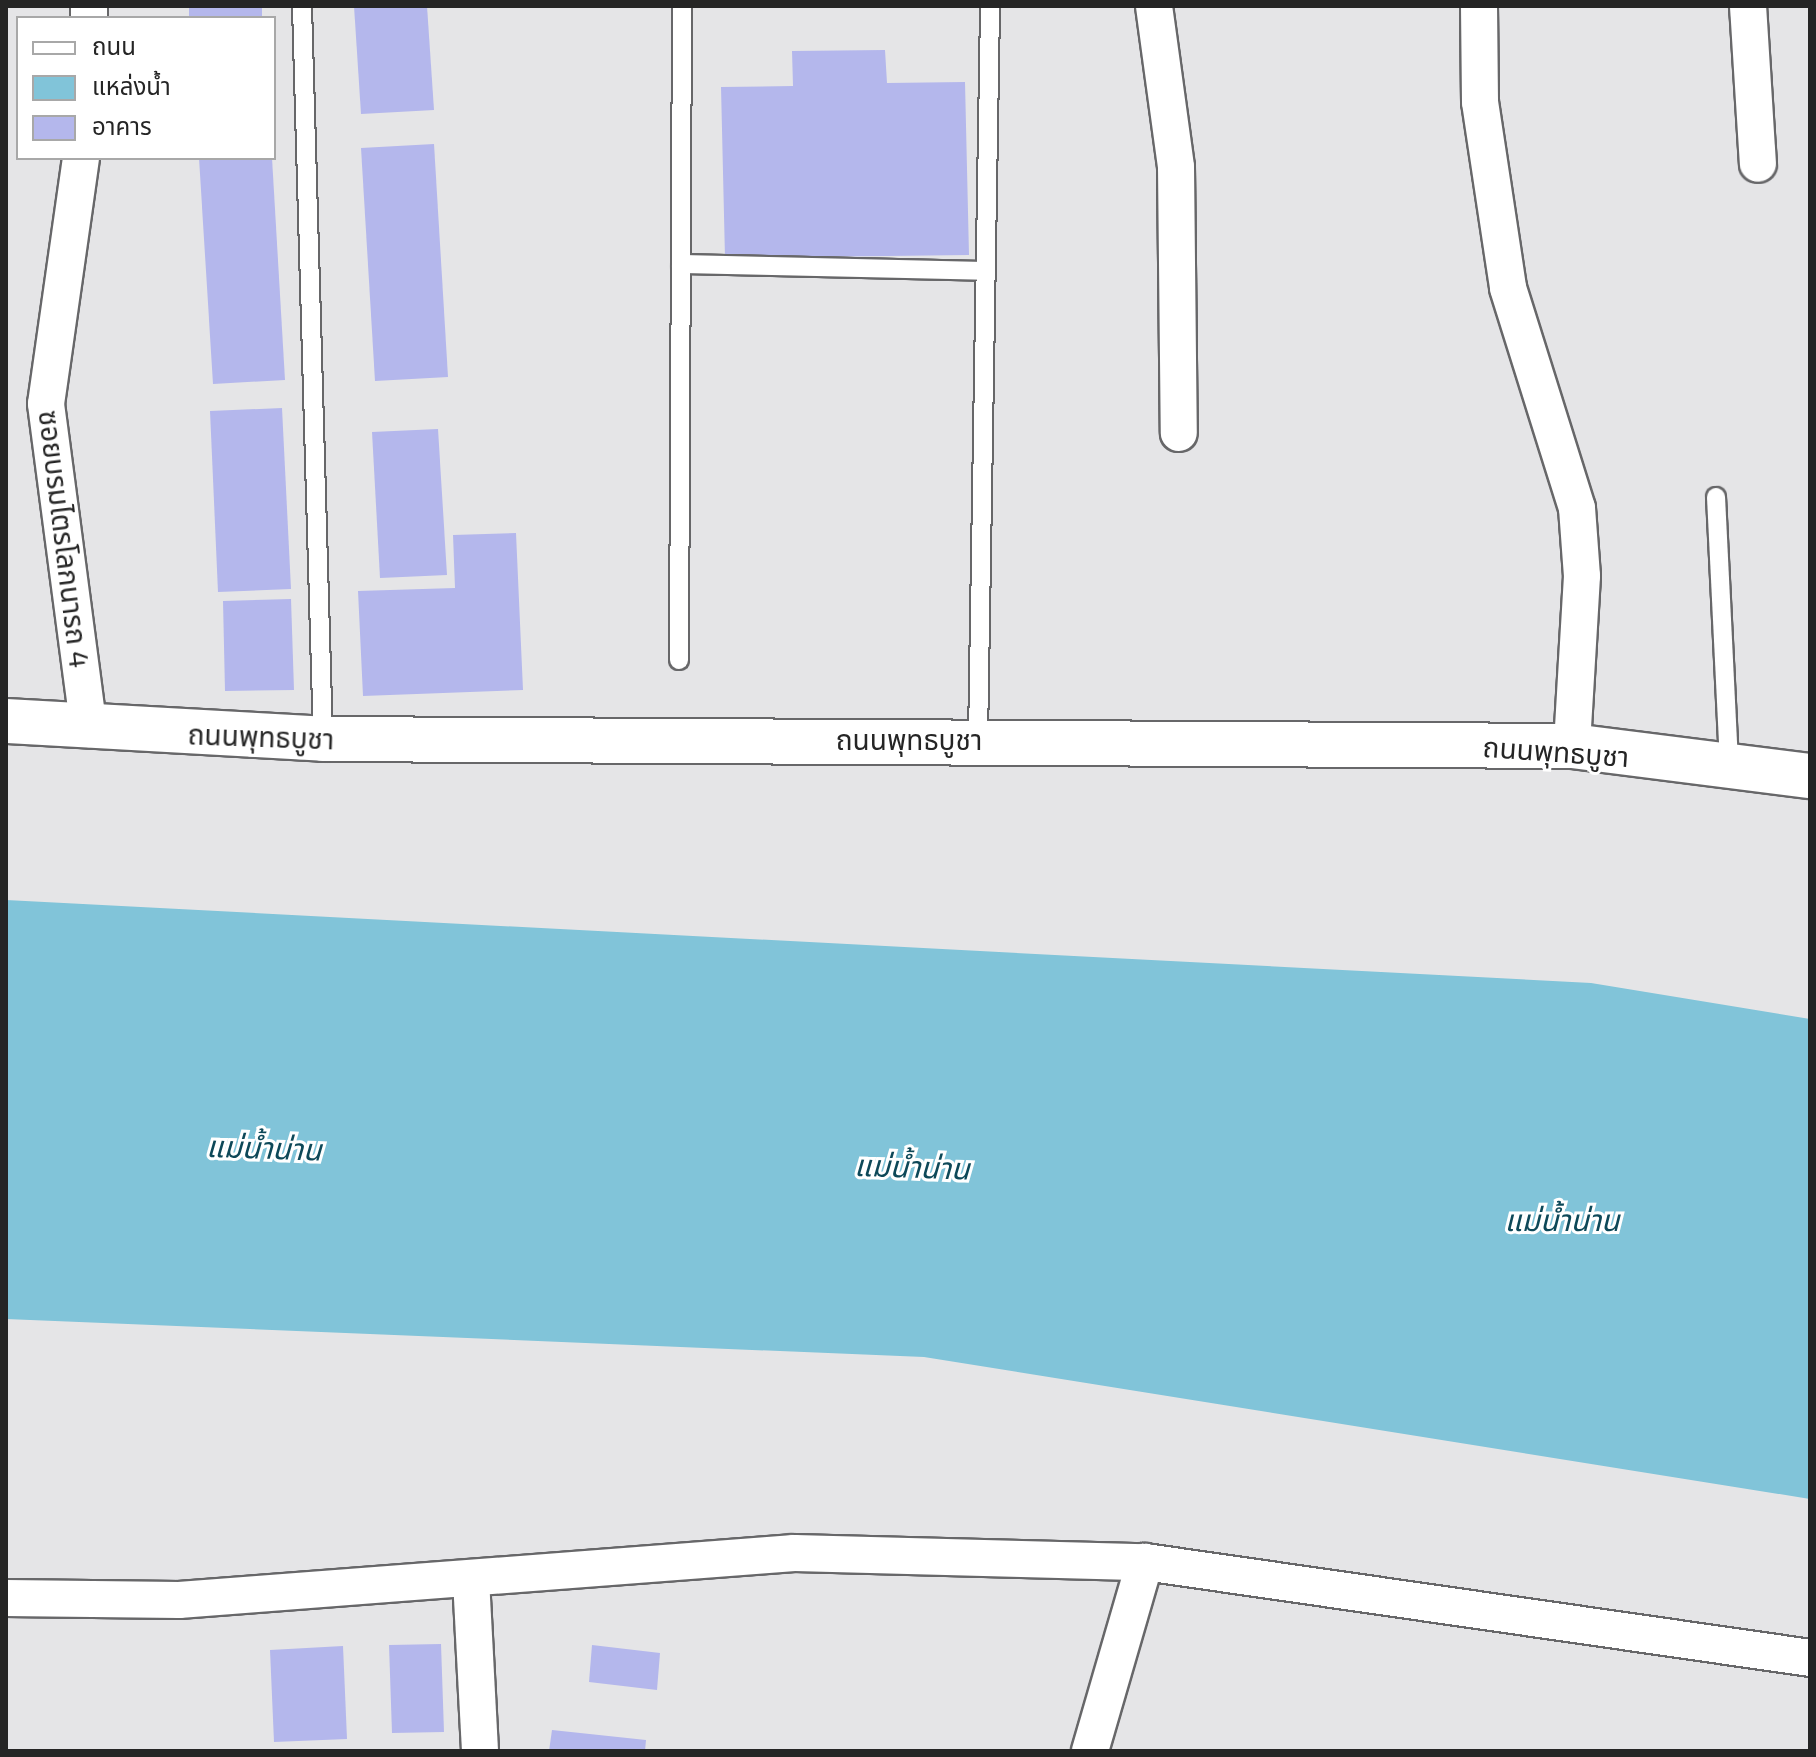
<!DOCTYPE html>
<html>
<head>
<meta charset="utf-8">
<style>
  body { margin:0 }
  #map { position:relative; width:1816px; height:1757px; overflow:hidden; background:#e5e5e7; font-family:"Exo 2","Noto Sans Thai",sans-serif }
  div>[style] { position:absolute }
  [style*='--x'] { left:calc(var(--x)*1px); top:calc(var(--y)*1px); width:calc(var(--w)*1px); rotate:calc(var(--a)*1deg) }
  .water>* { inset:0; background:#81c4d9 }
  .building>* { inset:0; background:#b4b7ec }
  .roads { filter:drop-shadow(2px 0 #676769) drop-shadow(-2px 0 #676769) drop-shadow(0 2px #676769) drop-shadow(0 -2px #676769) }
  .service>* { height:18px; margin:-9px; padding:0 9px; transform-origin:9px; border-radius:9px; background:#fff }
  .minor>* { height:36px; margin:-18px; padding:0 18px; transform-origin:18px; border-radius:18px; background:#fff }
  .tertiary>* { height:44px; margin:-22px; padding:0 22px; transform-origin:22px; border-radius:22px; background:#fff }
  span { translate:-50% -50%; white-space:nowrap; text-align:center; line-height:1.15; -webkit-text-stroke:6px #fff; paint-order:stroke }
  .street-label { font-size:28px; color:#252525 }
  .water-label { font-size:30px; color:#0d4858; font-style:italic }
  .frame { position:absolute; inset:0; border:8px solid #252525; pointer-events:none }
  .legend { position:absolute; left:16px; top:16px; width:260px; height:144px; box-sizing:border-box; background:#fff; border:2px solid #a8a8a8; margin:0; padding:10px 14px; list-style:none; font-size:24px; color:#252525 }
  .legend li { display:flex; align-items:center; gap:16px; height:40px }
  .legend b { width:40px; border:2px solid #a8a8a8 }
</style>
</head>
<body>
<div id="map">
  <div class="water">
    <i style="clip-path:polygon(6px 900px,1591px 983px,1810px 1019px,1810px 1499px,924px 1357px,6px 1319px)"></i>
  </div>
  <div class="building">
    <i style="clip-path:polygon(189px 6px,262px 6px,262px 18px,189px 18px)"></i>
    <i style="clip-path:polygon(354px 6px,427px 6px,434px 110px,361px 114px)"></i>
    <i style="clip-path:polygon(885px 50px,887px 83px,965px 82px,969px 255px,725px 258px,721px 87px,793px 86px,792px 51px)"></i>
    <i style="clip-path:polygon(434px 144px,448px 377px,375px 381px,361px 148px)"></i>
    <i style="clip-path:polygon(199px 158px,272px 158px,285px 380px,213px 384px)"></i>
    <i style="clip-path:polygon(282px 408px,291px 589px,218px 592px,210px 411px)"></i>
    <i style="clip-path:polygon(438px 429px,447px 575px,380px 578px,372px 432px)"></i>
    <i style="clip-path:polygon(516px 533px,523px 690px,363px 696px,358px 591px,455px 588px,453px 535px)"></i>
    <i style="clip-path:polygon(291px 599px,294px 690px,225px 691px,223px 601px)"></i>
    <i style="clip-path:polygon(441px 1644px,444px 1732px,392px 1733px,389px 1645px)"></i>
    <i style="clip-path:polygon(592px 1645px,660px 1653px,657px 1690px,589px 1682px)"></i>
    <i style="clip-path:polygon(343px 1646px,347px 1739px,274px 1742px,270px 1650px)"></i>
    <i style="clip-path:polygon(552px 1730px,646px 1740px,645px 1751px,549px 1751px)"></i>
  </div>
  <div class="roads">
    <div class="service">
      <i style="--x:302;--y:6;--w:733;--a:88.36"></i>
      <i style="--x:681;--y:264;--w:305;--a:1.3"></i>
      <i style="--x:1716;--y:497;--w:268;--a:87.2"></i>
      <i style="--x:679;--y:660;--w:654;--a:-89.74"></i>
      <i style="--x:978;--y:739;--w:733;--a:-89.06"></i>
    </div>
    <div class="minor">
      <i style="--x:1154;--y:6;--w:162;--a:82.2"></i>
      <i style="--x:1176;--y:167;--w:266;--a:89.4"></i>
      <i style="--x:1479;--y:6;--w:96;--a:89.4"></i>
      <i style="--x:1480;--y:102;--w:188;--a:81.4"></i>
      <i style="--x:1508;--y:288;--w:231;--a:72.6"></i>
      <i style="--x:1577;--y:508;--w:68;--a:85.8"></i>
      <i style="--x:1582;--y:576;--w:170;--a:93.4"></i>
      <i style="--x:1748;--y:6;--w:158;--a:86.4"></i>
      <i style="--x:89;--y:18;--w:12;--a:-90"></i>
      <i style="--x:81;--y:158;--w:248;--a:98.1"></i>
      <i style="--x:46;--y:404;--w:328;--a:82.5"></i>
      <i style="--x:471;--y:1579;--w:172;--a:87"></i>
      <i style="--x:6;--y:1598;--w:173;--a:0.7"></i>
      <i style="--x:179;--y:1600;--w:617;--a:-4.37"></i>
      <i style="--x:794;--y:1553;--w:351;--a:1.5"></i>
      <i style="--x:1145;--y:1562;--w:672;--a:8.21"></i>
      <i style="--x:1090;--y:1751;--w:197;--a:-73.8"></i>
    </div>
    <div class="tertiary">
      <i style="--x:6;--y:721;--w:318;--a:3.2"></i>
      <i style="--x:323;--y:739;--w:1249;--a:0.32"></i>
      <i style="--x:1572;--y:746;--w:240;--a:7.2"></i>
    </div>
  </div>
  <div class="street-label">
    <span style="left:65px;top:539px;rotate:83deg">ซอยบรมไตรโลกนารถ 4</span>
    <span style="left:261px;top:736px;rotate:2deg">ถนนพุทธบูชา</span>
    <span style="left:909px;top:739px">ถนนพุทธบูชา</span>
    <span style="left:1556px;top:751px;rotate:4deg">ถนนพุทธบูชา</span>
  </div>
  <div class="water-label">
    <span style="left:264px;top:1147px;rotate:2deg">แม่น้ำน่าน</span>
    <span style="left:912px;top:1166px;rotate:2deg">แม่น้ำน่าน</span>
    <span style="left:1562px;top:1219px">แม่น้ำน่าน</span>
  </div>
  <div class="frame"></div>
  <ul class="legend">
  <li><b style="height:10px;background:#fff"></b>ถนน</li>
  <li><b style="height:22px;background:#81c4d9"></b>แหล่งน้ำ</li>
  <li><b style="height:22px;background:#b4b7ec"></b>อาคาร</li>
  </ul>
</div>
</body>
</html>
